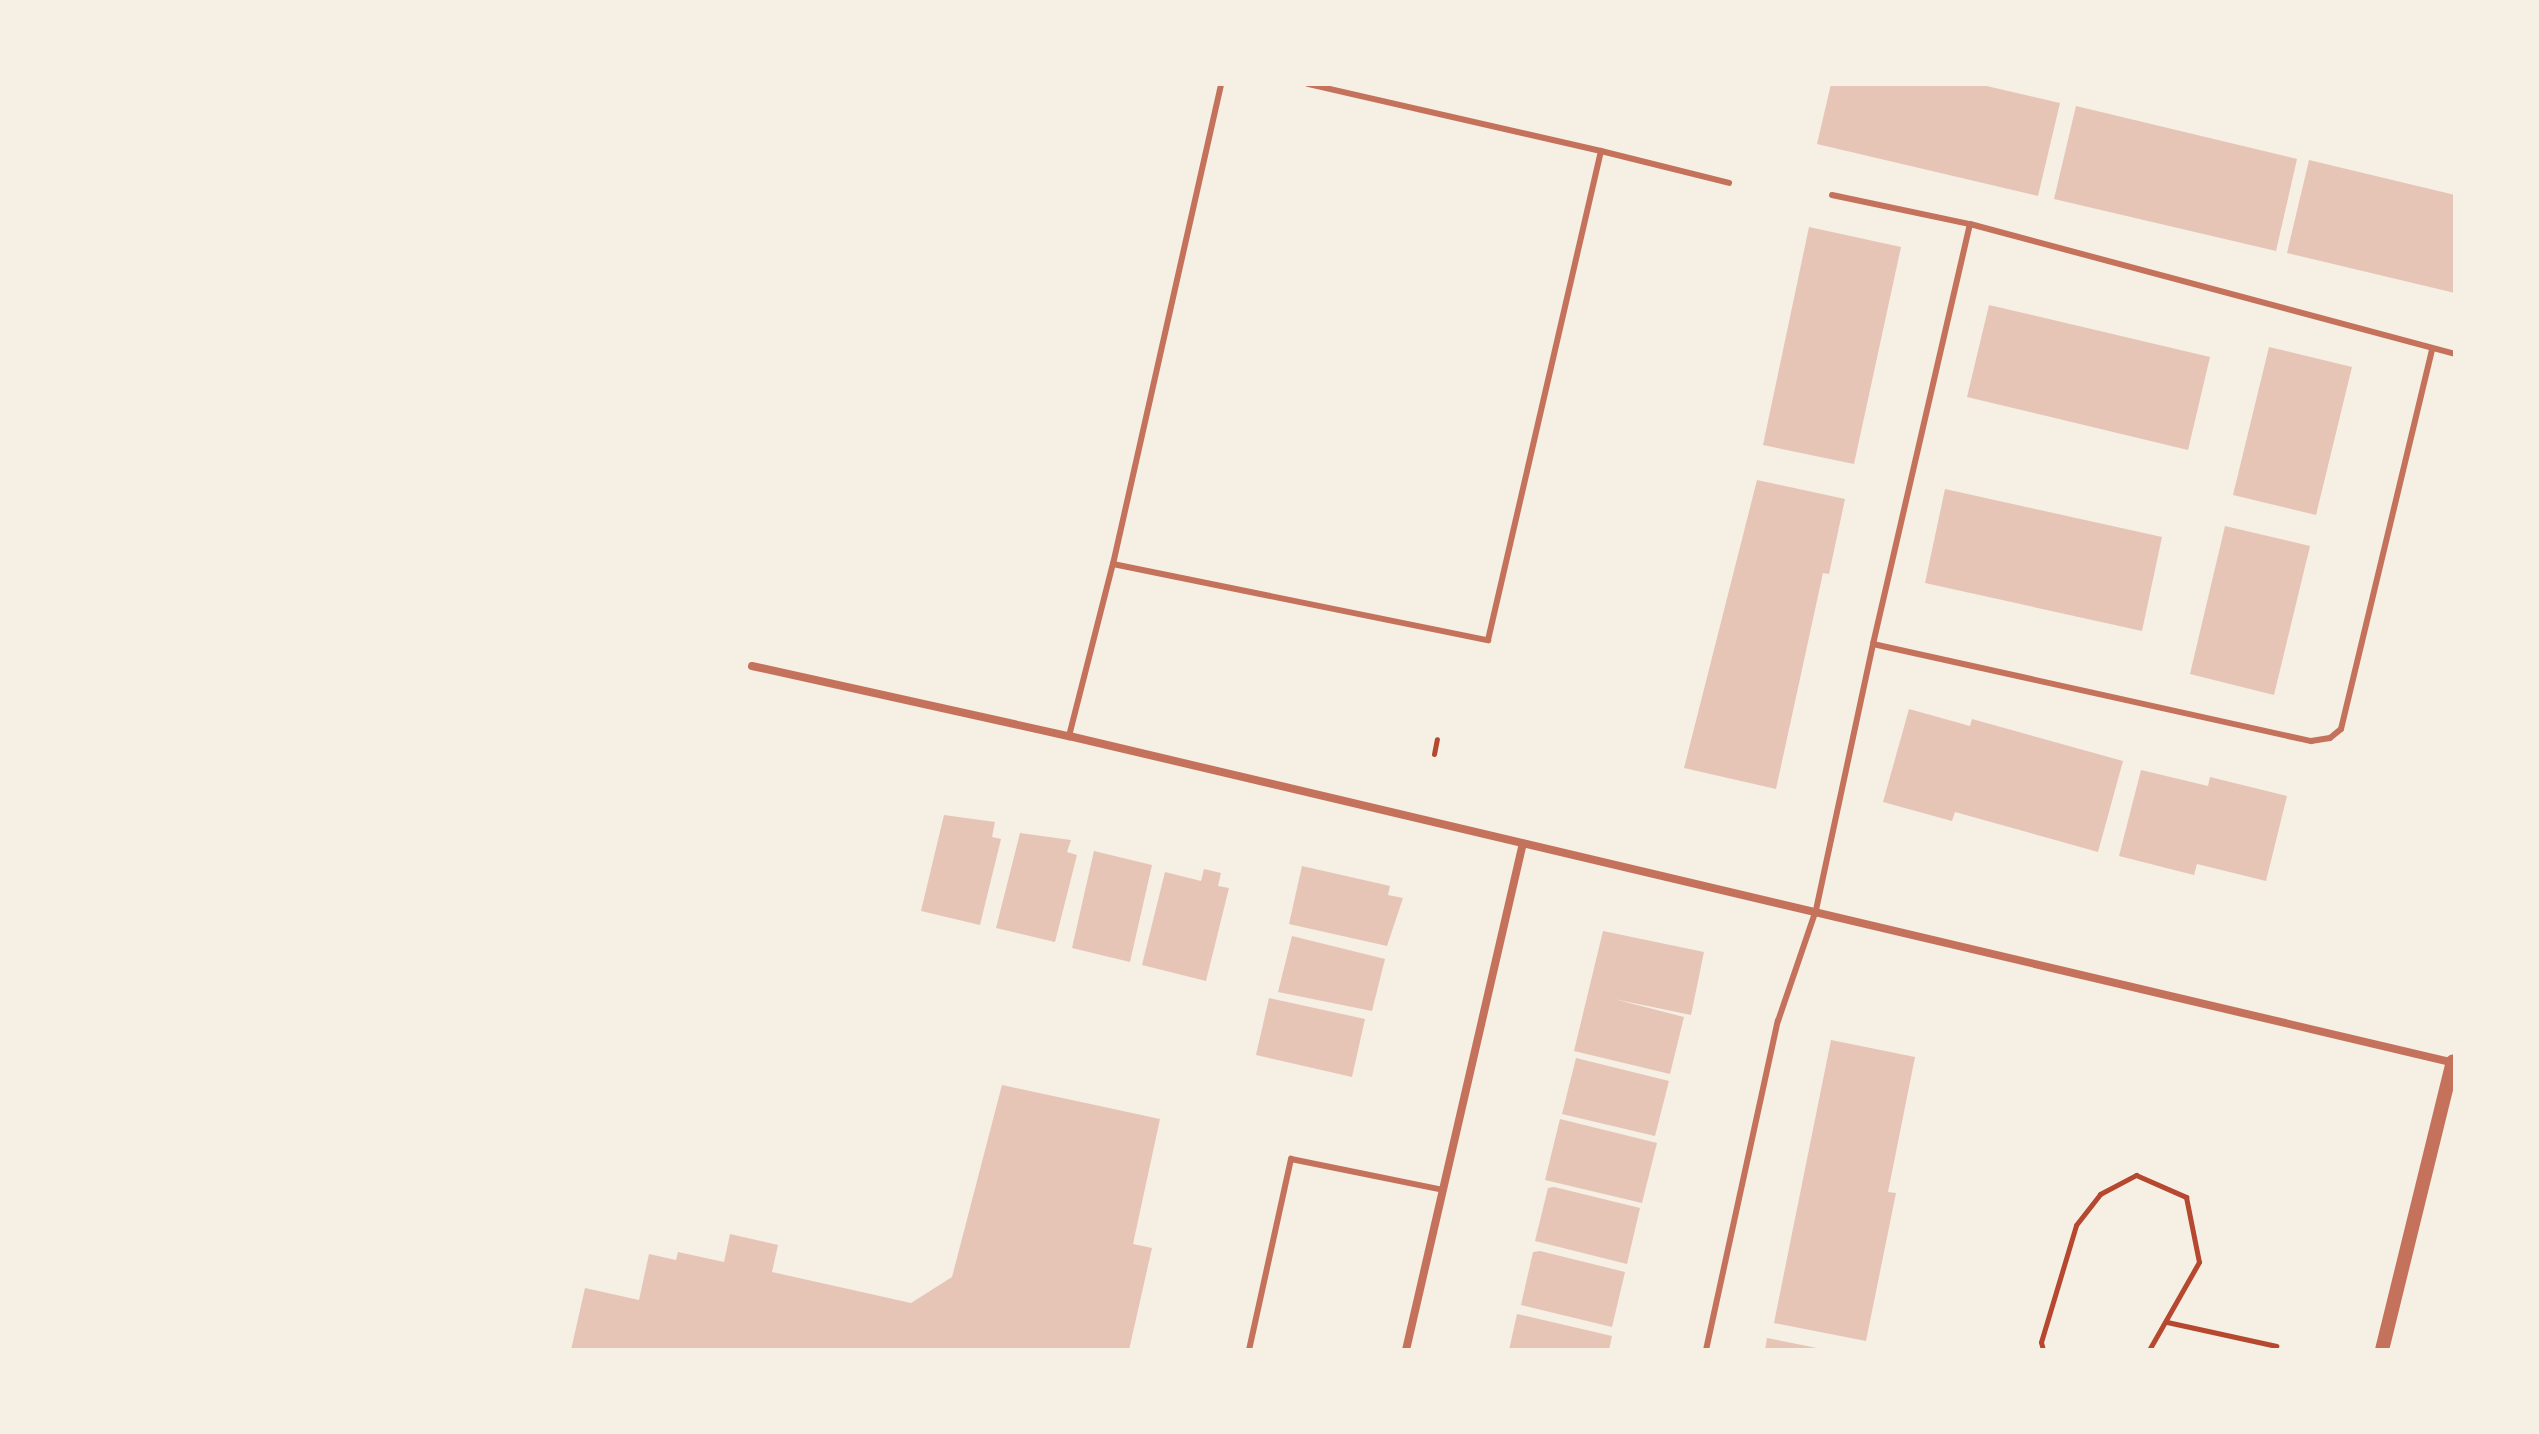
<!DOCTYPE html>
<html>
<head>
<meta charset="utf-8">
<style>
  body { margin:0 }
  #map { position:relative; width:2539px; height:1434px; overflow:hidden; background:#f6efe4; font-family:"Libre Baskerville",serif }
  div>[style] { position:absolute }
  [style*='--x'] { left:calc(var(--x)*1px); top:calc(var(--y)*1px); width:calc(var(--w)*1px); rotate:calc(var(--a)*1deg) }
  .building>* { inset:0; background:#e6c5b7 }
  .path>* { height:5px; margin:-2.5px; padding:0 2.5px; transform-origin:2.5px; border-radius:2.5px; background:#b5482f }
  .service>* { height:6px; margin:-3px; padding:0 3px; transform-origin:3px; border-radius:3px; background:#c5725c }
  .minor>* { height:8px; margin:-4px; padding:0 4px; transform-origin:4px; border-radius:4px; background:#c5725c }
  .tertiary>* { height:14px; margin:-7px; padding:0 7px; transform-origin:7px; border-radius:7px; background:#c5725c }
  span { translate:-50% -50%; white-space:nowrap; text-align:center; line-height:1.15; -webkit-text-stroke:8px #f6efe4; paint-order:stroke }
  .frame { position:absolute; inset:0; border:86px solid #f6efe4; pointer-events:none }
</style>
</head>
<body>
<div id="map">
  <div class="building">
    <i style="clip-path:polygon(1831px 84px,1978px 84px,2060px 103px,2038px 196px,1817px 144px)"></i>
    <i style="clip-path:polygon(2076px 106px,2297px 159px,2276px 251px,2054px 199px)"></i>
    <i style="clip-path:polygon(2309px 160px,2455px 195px,2455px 293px,2287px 253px)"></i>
    <i style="clip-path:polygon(1809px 227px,1901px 247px,1854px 464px,1763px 445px)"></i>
    <i style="clip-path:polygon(1989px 305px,2210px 357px,2188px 450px,1967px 397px)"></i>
    <i style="clip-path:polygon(2269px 347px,2352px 367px,2316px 515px,2233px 495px)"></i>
    <i style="clip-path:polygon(1757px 480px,1845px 499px,1829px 574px,1823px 573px,1776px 789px,1684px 768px)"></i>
    <i style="clip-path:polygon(1945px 489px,2162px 537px,2142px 631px,1925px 583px)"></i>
    <i style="clip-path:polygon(2225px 526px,2310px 546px,2274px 695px,2190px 674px)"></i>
    <i style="clip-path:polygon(1909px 709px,1970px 726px,1972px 719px,2123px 761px,2098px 852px,1955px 812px,1952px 821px,1883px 802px)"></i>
    <i style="clip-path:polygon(2141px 770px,2208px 786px,2210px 777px,2287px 796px,2266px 881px,2197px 864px,2194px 875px,2119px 856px)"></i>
    <i style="clip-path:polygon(944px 815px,995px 822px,992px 837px,1001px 839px,980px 925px,921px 911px)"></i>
    <i style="clip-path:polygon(1020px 833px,1071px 840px,1067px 852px,1077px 855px,1055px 942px,996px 928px)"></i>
    <i style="clip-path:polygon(1094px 851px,1152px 865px,1130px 962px,1072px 948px)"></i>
    <i style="clip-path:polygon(1302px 866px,1390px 886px,1388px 895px,1403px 898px,1387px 946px,1289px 924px)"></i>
    <i style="clip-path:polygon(1204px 869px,1221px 873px,1218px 886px,1229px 888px,1206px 981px,1142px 965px,1165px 872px,1201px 881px)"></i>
    <i style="clip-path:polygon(1603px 931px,1704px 952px,1691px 1015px,1614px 999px,1684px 1017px,1670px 1074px,1574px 1051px)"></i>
    <i style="clip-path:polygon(1292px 936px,1385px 959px,1372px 1011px,1278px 992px)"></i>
    <i style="clip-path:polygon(1269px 998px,1365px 1019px,1352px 1077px,1256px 1055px)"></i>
    <i style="clip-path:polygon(1831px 1040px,1915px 1057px,1888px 1192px,1896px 1193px,1866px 1341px,1774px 1323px)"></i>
    <i style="clip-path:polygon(1576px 1058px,1669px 1081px,1655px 1136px,1562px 1114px)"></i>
    <i style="clip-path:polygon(1002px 1085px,1160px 1119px,1133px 1244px,1152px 1248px,1129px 1350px,571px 1350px,585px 1288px,639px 1300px,649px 1254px,676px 1260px,678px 1252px,724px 1262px,730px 1234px,778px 1245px,772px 1272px,911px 1303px,952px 1277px)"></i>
    <i style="clip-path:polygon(1560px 1119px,1657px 1143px,1642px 1203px,1545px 1180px)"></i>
    <i style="clip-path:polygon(1554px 1187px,1640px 1208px,1627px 1264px,1535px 1241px,1548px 1188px)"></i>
    <i style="clip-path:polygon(1540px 1251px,1625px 1272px,1612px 1327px,1521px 1305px,1533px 1252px)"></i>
    <i style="clip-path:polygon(1517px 1314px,1612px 1336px,1609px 1350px,1509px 1350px)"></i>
    <i style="clip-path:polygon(1767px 1338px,1822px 1349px,1822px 1350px,1765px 1350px)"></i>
  </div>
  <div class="path">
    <i style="--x:1434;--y:754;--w:15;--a:-79"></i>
    <i style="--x:2167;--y:1322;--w:112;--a:12.4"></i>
    <i style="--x:2043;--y:1350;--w:8;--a:-104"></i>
    <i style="--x:2041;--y:1342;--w:122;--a:-73.3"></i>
    <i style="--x:2076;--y:1225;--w:39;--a:-52"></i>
    <i style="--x:2100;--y:1194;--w:41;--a:-27.8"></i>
    <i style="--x:2136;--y:1175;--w:55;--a:23.7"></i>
    <i style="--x:2186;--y:1197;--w:66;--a:78.7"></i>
    <i style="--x:2199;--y:1262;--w:101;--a:119.6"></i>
  </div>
  <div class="service">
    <i style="--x:1601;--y:151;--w:132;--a:14"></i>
    <i style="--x:1832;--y:195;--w:141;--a:11.9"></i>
    <i style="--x:1970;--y:224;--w:502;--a:15"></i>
    <i style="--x:1113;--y:564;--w:383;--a:11.5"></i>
    <i style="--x:1488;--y:640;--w:502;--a:-76.99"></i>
    <i style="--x:1601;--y:151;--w:301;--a:-167.1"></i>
    <i style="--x:1873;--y:644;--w:431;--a:-77"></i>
    <i style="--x:1069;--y:736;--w:178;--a:-75.7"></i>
    <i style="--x:1113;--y:564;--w:492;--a:-77.3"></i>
    <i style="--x:1249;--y:1350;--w:196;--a:-77.6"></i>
    <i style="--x:1291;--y:1159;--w:155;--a:11.5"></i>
    <i style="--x:1706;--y:1350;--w:337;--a:-77.7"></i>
    <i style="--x:1778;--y:1021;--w:117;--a:-71.1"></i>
    <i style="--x:1816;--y:910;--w:272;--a:-77.9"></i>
    <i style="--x:1873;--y:644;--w:449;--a:12.5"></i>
    <i style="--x:2311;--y:741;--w:19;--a:-9"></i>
    <i style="--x:2330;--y:738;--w:14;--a:-39"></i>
    <i style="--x:2341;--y:729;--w:391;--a:-76.5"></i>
  </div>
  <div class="minor">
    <i style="--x:752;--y:666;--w:325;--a:12.5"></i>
    <i style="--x:1069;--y:736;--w:1423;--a:13.28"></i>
    <i style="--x:1406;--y:1350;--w:520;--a:-77.01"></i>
  </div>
  <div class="tertiary">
    <i style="--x:2382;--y:1350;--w:297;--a:-76.2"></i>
  </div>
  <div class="frame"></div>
</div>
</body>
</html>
